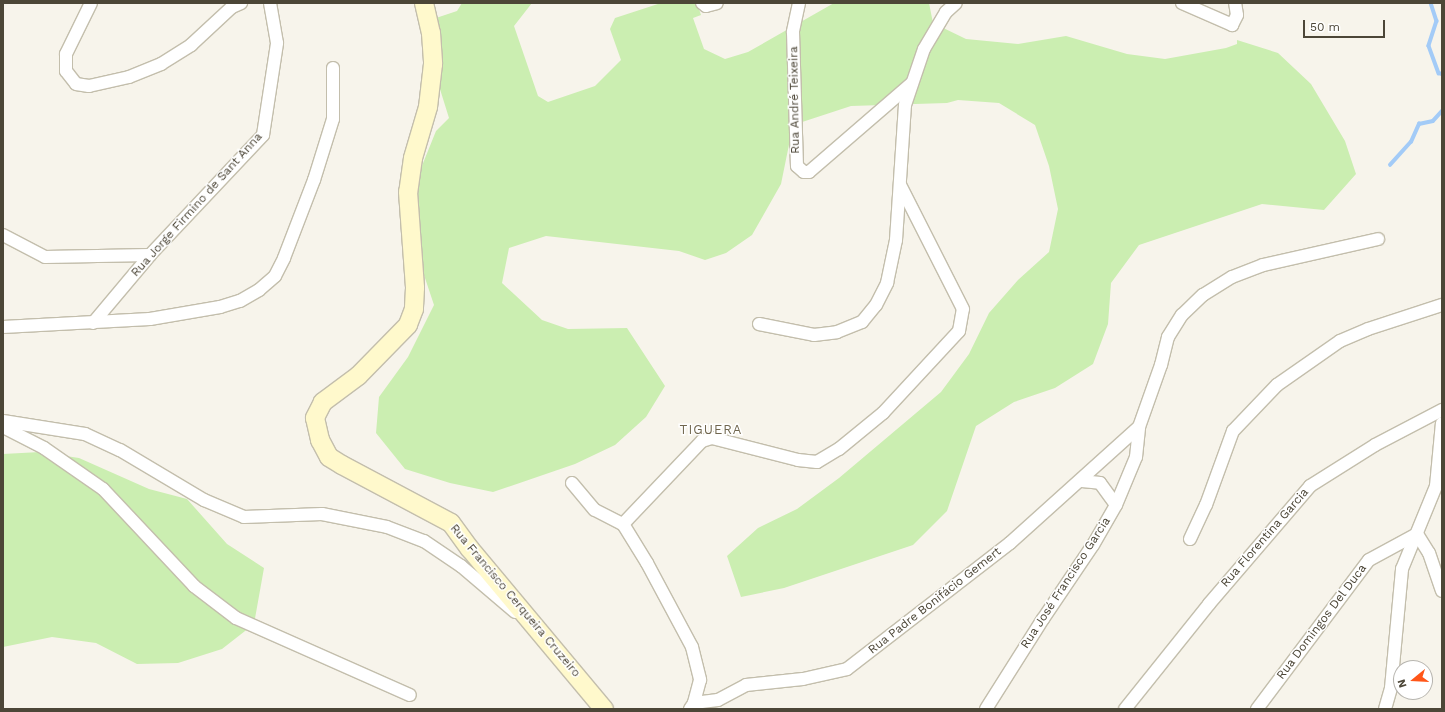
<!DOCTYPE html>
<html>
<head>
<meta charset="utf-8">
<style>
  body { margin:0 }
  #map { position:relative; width:1445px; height:712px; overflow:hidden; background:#f7f4eb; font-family:"Work Sans",sans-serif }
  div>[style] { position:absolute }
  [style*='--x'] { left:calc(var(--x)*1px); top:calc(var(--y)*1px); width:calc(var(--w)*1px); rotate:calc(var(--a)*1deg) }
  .green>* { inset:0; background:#cbeeb1 }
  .stream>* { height:3.5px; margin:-1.75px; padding:0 1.75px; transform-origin:1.75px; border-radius:1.75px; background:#a3cbf7 }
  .roads { filter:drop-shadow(1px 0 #c3beac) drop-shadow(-1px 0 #c3beac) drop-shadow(0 1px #c3beac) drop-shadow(0 -1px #c3beac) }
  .street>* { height:12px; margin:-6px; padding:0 6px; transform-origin:6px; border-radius:6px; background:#fff }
  .secondary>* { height:18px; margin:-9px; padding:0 9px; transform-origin:9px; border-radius:9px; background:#fff9cc }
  span { translate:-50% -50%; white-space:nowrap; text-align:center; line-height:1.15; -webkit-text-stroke:3px #fff; paint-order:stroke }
  .street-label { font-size:12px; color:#4c4637 }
  .neighbourhood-label { font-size:13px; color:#70664e; letter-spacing:1px }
  .frame { position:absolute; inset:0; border:4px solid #4c4637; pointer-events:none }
  .north { position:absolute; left:1393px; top:660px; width:40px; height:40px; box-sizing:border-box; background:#fff; border:1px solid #b7b5af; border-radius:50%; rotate:252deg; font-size:11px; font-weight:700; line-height:16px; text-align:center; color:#4c4637 }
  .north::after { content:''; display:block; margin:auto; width:14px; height:18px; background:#ff5619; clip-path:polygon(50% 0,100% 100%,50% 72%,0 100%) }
  .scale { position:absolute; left:1303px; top:20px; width:82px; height:18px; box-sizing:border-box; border:2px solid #4c4637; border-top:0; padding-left:5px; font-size:12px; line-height:14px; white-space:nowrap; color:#4c4637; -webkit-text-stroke:3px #fff; paint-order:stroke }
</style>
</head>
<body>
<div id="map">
  <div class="green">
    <i style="clip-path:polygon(462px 3px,532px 3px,514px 26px,538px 96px,548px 102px,595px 86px,621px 60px,610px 29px,615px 18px,661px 3px,697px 3px,701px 15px,693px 18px,704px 49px,725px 59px,748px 52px,834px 3px,929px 3px,933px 23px,966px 39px,1018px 44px,1066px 36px,1127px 54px,1165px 59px,1226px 48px,1237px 44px,1237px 40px,1278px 53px,1311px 84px,1345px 141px,1356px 174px,1324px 210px,1262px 204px,1139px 245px,1111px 283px,1108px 324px,1093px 364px,1055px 388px,1014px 402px,976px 426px,947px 511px,913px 545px,784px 588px,741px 597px,727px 556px,758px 528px,797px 509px,839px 478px,941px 392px,969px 354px,989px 313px,1018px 280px,1049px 252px,1058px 209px,1049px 166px,1035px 125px,999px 103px,958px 100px,947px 103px,851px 106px,793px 125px,781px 184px,752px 235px,726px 253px,705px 260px,679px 251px,546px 236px,509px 248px,502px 283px,542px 320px,568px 329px,627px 328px,665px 386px,646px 417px,615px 445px,575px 464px,493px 492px,450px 483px,405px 469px,376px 433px,379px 397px,408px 357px,434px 305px,413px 242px,415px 183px,436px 131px,449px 118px,439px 86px,433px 19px,457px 11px)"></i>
    <i style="clip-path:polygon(40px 452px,79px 458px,149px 489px,187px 499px,227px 544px,264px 568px,254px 624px,222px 649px,178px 663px,137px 664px,96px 643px,52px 637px,3px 647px,3px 454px)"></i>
  </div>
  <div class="stream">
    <i style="--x:1431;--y:3;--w:19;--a:72"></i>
    <i style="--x:1437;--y:21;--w:26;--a:108"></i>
    <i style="--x:1429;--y:46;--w:29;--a:70"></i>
    <i style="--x:1439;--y:73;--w:3;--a:18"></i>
    <i style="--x:1390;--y:165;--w:31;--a:-48"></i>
    <i style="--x:1411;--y:142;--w:20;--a:-66"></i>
    <i style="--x:1419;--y:124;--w:14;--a:-12"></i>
    <i style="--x:1433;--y:121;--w:13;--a:-48"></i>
  </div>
  <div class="roads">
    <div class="street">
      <i style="--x:91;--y:3;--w:57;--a:116.1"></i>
      <i style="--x:66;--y:54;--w:17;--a:90"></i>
      <i style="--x:66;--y:71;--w:16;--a:52"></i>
      <i style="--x:76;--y:84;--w:13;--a:9"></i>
      <i style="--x:89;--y:86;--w:41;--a:-12.7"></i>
      <i style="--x:129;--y:77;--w:35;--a:-22"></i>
      <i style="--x:161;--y:64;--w:36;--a:-32"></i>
      <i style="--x:191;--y:45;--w:56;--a:-42.8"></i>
      <i style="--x:232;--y:7;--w:10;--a:-24"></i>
      <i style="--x:702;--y:3;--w:5;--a:37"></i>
      <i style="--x:706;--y:6;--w:11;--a:-15"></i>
      <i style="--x:799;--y:3;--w:30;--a:102"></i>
      <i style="--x:793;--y:32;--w:134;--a:88.3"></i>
      <i style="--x:797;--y:166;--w:9;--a:41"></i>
      <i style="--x:804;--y:172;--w:5;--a:0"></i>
      <i style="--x:809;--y:172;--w:136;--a:-40.8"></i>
      <i style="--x:1182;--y:3;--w:55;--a:23.7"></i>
      <i style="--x:1232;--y:25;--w:11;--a:-63"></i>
      <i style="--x:1237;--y:15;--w:12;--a:-99"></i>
      <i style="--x:3;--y:235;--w:47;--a:27.6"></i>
      <i style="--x:45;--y:257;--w:105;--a:-1.1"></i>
      <i style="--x:93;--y:323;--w:89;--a:-50"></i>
      <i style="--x:150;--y:255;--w:165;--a:-46.7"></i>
      <i style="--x:263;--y:135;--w:93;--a:-81.3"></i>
      <i style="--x:277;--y:43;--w:41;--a:-99.9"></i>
      <i style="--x:759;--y:324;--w:56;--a:11.3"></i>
      <i style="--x:814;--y:335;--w:23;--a:-7"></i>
      <i style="--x:837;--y:332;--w:27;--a:-22"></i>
      <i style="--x:862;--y:322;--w:22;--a:-51"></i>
      <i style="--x:876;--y:305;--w:25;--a:-63"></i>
      <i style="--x:887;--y:283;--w:44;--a:-78.2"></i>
      <i style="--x:896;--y:240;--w:135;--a:-86.2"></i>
      <i style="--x:905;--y:105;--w:59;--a:-71.3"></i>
      <i style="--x:924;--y:49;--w:43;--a:-59.3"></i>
      <i style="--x:946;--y:12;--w:13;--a:-42"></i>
      <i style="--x:3;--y:327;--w:147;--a:-3.1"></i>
      <i style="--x:150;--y:319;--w:71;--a:-9.7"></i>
      <i style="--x:220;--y:307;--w:21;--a:-17"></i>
      <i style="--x:240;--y:301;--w:22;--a:-30"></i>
      <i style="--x:259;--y:290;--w:21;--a:-41"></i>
      <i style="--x:275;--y:276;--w:20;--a:-63"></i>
      <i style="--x:284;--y:258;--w:84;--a:-69"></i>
      <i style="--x:314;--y:180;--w:64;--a:-72.7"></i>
      <i style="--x:333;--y:119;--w:51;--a:-90"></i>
      <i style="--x:3;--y:421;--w:83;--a:9"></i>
      <i style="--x:85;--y:434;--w:38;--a:25"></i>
      <i style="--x:120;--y:450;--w:98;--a:30.8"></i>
      <i style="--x:204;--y:500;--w:43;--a:23"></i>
      <i style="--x:244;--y:517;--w:78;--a:-2.2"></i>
      <i style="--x:322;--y:514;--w:66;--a:11.3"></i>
      <i style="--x:387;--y:527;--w:40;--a:21"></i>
      <i style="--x:424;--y:541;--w:45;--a:34"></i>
      <i style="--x:461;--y:566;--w:71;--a:40.4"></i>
      <i style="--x:3;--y:427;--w:46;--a:27.1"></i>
      <i style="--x:44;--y:448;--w:72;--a:34.8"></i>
      <i style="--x:103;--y:489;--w:133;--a:46.8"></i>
      <i style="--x:194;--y:586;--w:53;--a:37.3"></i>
      <i style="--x:236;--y:618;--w:190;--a:23.9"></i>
      <i style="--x:1082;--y:481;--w:18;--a:6"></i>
      <i style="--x:1100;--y:483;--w:27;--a:54"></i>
      <i style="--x:572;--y:483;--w:35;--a:50"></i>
      <i style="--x:595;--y:510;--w:31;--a:27"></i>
      <i style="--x:623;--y:524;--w:46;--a:58.4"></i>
      <i style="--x:647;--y:563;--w:95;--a:61.8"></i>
      <i style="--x:692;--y:647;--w:34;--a:76"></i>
      <i style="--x:700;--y:680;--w:24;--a:105"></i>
      <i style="--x:694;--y:703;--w:7;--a:124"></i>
      <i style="--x:623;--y:524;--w:115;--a:-46.4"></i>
      <i style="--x:702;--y:441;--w:10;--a:-17"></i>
      <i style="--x:712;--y:438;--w:89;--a:14.3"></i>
      <i style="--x:798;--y:460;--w:19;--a:6"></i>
      <i style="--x:817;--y:462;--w:26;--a:-31"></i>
      <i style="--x:839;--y:449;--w:57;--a:-39.3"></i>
      <i style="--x:883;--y:413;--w:112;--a:-47.2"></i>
      <i style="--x:959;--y:331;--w:22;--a:-80"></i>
      <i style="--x:963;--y:309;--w:139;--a:-116.9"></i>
      <i style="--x:1417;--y:534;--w:22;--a:58"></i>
      <i style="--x:1429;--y:553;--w:40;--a:71.1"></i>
      <i style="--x:1190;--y:539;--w:38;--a:-65"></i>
      <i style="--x:1206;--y:505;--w:79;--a:-70"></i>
      <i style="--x:1233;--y:431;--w:64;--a:-46.3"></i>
      <i style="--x:1277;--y:385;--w:77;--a:-34.9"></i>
      <i style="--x:1340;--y:341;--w:30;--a:-23"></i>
      <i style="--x:1368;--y:329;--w:78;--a:-18"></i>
      <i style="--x:694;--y:703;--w:24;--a:-7"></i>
      <i style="--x:718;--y:700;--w:32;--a:-28"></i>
      <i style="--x:746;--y:685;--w:57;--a:-6"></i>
      <i style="--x:803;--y:679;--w:45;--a:-12.8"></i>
      <i style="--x:847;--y:669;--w:206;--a:-37.7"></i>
      <i style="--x:1010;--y:543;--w:173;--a:-42"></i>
      <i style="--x:986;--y:709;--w:107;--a:-57.7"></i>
      <i style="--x:1043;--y:619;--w:89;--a:-56"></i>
      <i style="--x:1093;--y:545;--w:46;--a:-60.1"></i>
      <i style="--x:1116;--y:505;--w:52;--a:-67.4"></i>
      <i style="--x:1136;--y:457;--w:30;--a:-84"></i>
      <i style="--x:1139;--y:427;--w:66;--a:-70.5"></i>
      <i style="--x:1161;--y:365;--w:29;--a:-76"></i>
      <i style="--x:1168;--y:337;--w:26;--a:-58"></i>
      <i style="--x:1182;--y:315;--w:29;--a:-44"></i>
      <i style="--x:1203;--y:295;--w:34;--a:-32"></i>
      <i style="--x:1232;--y:277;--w:33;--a:-21"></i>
      <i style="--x:1263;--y:265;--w:118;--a:-12.7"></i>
      <i style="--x:1125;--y:709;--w:134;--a:-51.3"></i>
      <i style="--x:1209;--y:604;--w:155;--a:-49.4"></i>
      <i style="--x:1310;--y:486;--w:77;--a:-32.2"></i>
      <i style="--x:1375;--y:445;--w:76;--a:-27.6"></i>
      <i style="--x:1257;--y:709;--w:186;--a:-53.1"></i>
      <i style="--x:1369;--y:560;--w:55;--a:-28.4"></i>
      <i style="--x:1385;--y:709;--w:22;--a:-74"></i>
      <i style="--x:1391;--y:688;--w:120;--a:-84.7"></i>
      <i style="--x:1402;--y:569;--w:90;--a:-67.7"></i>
      <i style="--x:1436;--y:486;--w:63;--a:-84.6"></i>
    </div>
    <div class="secondary">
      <i style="--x:424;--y:3;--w:31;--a:77"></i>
      <i style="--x:431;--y:33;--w:31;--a:86"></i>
      <i style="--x:433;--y:64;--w:43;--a:96.6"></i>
      <i style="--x:428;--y:107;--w:53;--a:106.4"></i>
      <i style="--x:413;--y:158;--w:34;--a:98"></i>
      <i style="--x:408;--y:192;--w:96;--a:85.8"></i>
      <i style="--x:415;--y:288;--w:21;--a:93"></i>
      <i style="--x:414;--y:309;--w:17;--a:111"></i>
      <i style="--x:408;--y:325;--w:71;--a:134.4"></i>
      <i style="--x:358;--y:376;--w:44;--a:143.4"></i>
      <i style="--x:323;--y:402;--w:18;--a:117"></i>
      <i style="--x:315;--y:418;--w:23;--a:77"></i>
      <i style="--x:320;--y:440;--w:19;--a:62"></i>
      <i style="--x:329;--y:457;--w:15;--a:32"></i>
      <i style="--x:342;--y:465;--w:123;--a:28"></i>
      <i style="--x:451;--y:523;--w:32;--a:54"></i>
      <i style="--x:470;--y:549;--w:209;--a:50.1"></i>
    </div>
  </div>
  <div class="street-label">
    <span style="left:795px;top:100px;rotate:-91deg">Rua André Teixeira</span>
    <span style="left:197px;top:205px;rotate:-48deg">Rua Jorge Firmino de Sant Anna</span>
    <span style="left:1265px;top:538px;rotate:-49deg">Rua Florentina Garcia</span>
    <span style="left:1066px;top:583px;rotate:-57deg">Rua José Francisco Garcia</span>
    <span style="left:515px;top:601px;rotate:50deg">Rua Francisco Cerqueira Cruzeiro</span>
    <span style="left:935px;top:601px;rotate:-38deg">Rua Padre Bonifácio Gemert</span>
    <span style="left:1322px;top:622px;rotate:-53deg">Rua Domingos Del Duca</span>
  </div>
  <div class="neighbourhood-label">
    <span style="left:711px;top:430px">TIGUERA</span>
  </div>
  <div class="frame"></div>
  <div class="north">N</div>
  <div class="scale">50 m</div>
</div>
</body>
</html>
